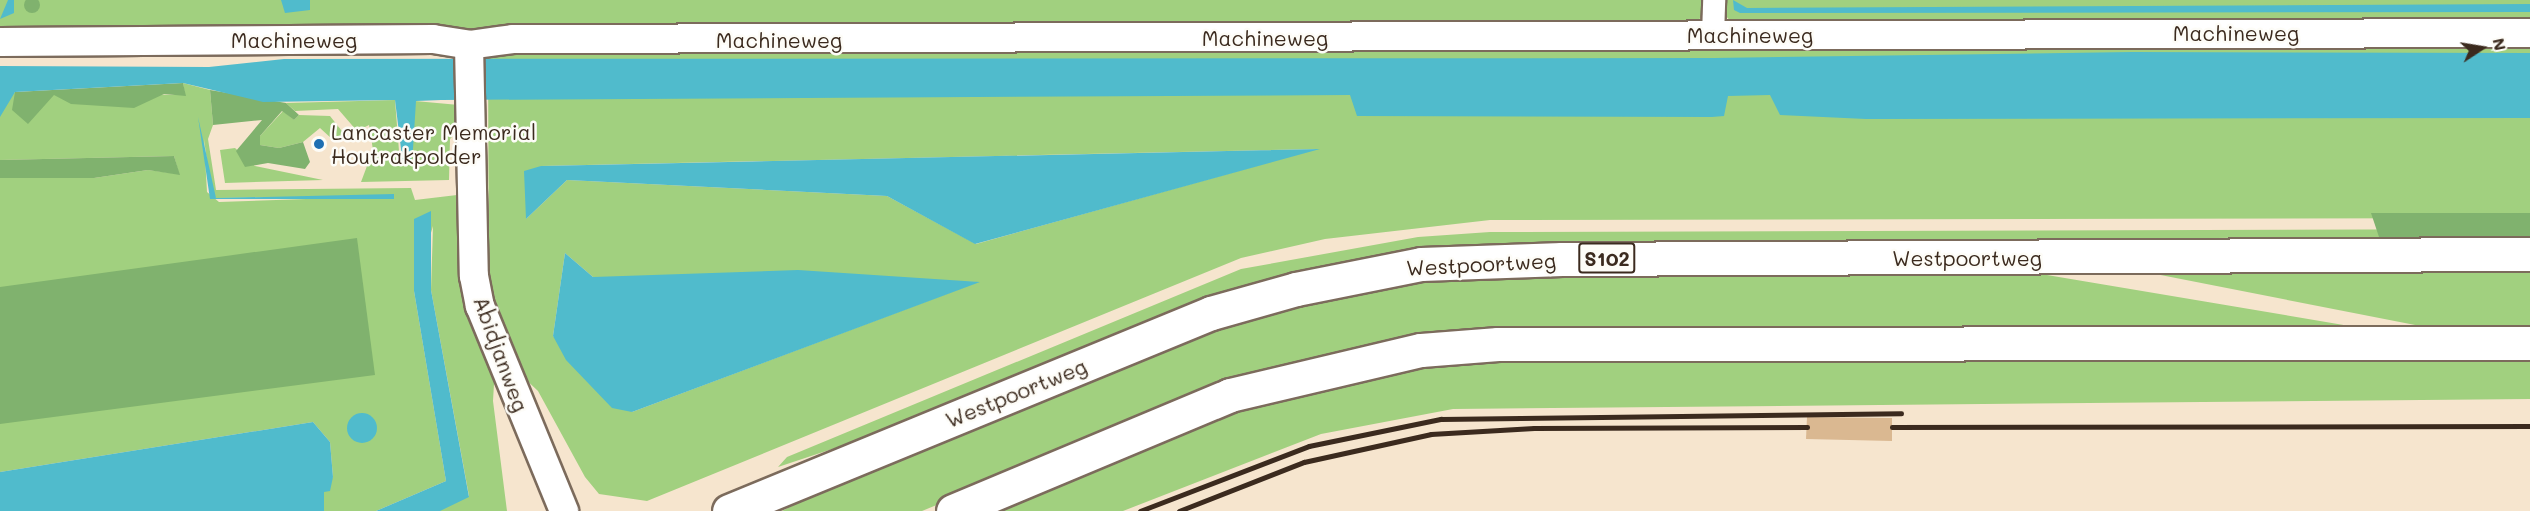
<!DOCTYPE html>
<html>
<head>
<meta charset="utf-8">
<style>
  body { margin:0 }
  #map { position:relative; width:2530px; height:511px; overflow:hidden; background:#f6e5ce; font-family:Mali,sans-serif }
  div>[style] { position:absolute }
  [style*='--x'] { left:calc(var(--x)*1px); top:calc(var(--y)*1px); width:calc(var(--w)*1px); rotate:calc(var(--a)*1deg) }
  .green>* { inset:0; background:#a1d07f }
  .forest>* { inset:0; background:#80b26e }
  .round { border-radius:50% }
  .water>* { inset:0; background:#50bbcc }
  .building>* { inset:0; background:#dab891 }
  .roads { filter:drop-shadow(2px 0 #7c6b5c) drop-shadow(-2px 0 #7c6b5c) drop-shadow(0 2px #7c6b5c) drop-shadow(0 -2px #7c6b5c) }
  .minor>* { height:22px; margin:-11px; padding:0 11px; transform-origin:11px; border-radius:11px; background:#fff }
  .tertiary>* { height:28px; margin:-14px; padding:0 14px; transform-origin:14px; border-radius:14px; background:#fff }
  .primary>* { height:33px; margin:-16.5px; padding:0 16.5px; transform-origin:16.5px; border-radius:16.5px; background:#fff }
  .rail>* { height:4.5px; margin:-2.25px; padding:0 2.25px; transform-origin:2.25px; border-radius:2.25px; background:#3b2a1e }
  .dots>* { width:16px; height:16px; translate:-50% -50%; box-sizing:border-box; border:3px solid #fdfcf7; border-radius:50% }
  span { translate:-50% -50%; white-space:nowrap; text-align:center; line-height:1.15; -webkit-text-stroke:5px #fdfcf7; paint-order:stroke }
  .shield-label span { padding:2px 4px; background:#fdfcf7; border:2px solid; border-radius:4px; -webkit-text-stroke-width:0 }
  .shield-label { font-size:20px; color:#3b2a1e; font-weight:700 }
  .street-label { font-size:21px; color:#3b2a1e }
  .poi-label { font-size:21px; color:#3b2a1e }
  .left { translate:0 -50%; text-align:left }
  .north { position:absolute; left:2452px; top:18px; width:60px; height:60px; -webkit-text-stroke:4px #fdfcf7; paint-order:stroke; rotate:78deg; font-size:16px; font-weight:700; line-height:24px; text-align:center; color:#3b2a1e }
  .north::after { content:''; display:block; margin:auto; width:21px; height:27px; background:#3b2a1e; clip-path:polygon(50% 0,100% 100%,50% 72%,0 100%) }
</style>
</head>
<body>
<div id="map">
  <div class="green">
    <i style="clip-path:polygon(0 0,2530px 0,2530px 24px,1732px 23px,1725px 15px,1702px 16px,1696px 23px,0 33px)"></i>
    <i style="clip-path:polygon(evenodd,2530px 41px,2530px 218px,1490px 220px,1325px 239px,1241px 258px,647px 501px,599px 494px,585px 477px,538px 391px,521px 375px,489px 294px,488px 51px,2530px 41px,1317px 149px,976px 244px,887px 196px,567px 180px,526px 219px,541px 166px,1317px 149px,2530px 41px,565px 253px,593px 277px,978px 282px,632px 412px,553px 336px,565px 253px)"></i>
    <i style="clip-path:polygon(evenodd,183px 83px,210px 90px,213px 125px,208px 139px,216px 190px,411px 188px,415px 200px,457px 195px,463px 199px,495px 367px,493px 401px,507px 511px,436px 511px,469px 496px,431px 290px,433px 226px,414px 291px,446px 481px,376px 511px,324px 511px,324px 491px,333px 477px,330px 442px,313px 422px,0 472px,0 178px,94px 178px,148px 170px,179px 174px,174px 156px,0 160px,0 103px,15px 92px,185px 95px,183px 83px,204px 139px,211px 193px,216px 198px,395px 196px,219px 202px,207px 192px,204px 139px)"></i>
    <i style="clip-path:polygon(395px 100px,399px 151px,410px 164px,415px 101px,459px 105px,460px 128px,450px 139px,449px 180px,361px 182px,373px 150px,369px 125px,357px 131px,338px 109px,295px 111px,286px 103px)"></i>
    <i style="clip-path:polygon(283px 111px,294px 120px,299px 115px,330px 116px,345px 135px,332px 139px,320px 128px,303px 142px,279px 148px,260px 145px,260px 136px)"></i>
    <i style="clip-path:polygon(235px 148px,255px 166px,323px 180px,225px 183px,220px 150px)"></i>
    <i style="clip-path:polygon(2530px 229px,2382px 246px,2307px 237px,2216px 238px,2157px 247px,1420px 254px,778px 467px,787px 457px,1241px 269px,1418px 237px,1490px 232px)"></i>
    <i style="clip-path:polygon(2530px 268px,2530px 332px,2456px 333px,2130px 269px)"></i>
    <i style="clip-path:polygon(2012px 269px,2385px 332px,1531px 334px,1182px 404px,922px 511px,782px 511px,898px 451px,1230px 317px,1409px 275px)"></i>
    <i style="clip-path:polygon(2530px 351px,2530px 399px,1453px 409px,1321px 434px,1123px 511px,990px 511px,1261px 399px,1421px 358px)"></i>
  </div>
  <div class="forest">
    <i class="round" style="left:24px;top:-3px;width:16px;height:16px"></i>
    <i style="clip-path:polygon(183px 83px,186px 96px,164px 94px,134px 108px,71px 104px,54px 95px,28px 124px,12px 110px,15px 92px)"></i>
    <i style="clip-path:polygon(210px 90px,286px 103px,299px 115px,294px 120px,282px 111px,260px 136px,260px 145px,279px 148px,303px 142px,310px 162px,305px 169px,268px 163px,245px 167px,236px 151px,262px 120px,213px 125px)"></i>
    <i style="clip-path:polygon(174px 156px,180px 175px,148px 170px,94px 178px,0 178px,0 160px)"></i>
    <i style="clip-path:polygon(2371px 213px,2530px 213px,2530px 241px,2380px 240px)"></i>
    <i style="clip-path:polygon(357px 238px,375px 375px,0 424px,0 287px)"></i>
  </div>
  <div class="water">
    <i style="clip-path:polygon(8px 0,14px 0,14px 13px,0 19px)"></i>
    <i style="clip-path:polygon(281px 0,310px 0,310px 10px,285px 13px)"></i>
    <i style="clip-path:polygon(1733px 0,1747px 8px,2530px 4px,2530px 12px,1740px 13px,1734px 10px)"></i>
    <i style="clip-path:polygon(2132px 52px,2530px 53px,2530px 118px,1866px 119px,1780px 115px,1770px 95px,1728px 96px,1724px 116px,1712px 117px,1357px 116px,1350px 95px,441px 100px,416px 101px,413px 149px,410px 164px,403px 165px,395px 100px,263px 102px,183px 83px,15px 92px,0 117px,0 66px,209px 67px,284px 59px,1714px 58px)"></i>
    <i style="clip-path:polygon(198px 117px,216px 198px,394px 194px,394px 199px,210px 199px)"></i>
    <i style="clip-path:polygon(1320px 149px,975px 244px,887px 196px,567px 180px,526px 219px,524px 171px,541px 166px)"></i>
    <i style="clip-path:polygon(431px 211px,431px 290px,469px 497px,440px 511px,376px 511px,446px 481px,414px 291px,414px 219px)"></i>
    <i style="clip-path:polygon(565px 253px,593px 277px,798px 270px,980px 282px,632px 412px,612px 408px,566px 360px,553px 336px)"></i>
    <i class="round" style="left:347px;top:413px;width:30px;height:30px"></i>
    <i style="clip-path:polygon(313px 422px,330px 442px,333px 477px,330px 491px,324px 492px,324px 511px,0 511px,0 472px)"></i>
  </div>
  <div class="building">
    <i style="clip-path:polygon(1807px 417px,1892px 418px,1892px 441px,1806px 439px)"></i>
  </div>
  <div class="roads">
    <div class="minor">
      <i style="--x:1713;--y:35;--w:35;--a:-88"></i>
    </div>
    <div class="tertiary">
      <i style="--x:0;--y:42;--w:433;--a:-0.4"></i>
      <i style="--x:433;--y:39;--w:36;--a:9"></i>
      <i style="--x:469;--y:45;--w:44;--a:-7.8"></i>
      <i style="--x:513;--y:39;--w:2017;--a:-0.17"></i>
      <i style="--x:469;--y:45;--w:231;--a:88.8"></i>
      <i style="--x:474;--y:276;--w:31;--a:79"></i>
      <i style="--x:480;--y:306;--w:222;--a:67.7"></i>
    </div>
    <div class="primary">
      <i style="--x:729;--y:511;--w:521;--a:-22.33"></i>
      <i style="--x:1211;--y:313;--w:88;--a:-15.8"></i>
      <i style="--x:1296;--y:289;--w:127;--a:-11.3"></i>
      <i style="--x:1421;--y:264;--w:141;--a:-2"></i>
      <i style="--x:1562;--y:259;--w:968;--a:-0.3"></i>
      <i style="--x:953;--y:511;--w:300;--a:-22.7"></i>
      <i style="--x:1230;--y:395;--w:196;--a:-13.3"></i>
      <i style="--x:1421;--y:350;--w:77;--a:-4.5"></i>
      <i style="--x:1498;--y:344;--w:1032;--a:-0.06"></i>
    </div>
  </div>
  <div class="rail">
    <i style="--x:1892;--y:427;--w:638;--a:-0.09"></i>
    <i style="--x:1140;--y:511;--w:181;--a:-21"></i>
    <i style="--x:1309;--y:446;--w:135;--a:-11.6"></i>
    <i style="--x:1441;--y:419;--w:460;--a:-0.7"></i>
    <i style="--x:1179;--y:511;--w:134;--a:-21.4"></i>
    <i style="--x:1304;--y:462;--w:130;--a:-12.4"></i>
    <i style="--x:1431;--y:434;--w:103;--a:-3.3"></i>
    <i style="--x:1534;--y:428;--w:273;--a:-0.2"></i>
  </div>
  <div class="dots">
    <i style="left:319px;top:144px;background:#1f6fb2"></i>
  </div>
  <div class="shield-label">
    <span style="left:1607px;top:258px">S102</span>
  </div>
  <div class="street-label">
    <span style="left:2236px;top:33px">Machineweg</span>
    <span style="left:1750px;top:35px">Machineweg</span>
    <span style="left:1265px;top:38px">Machineweg</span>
    <span style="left:294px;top:40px">Machineweg</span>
    <span style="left:779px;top:40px">Machineweg</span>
    <span style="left:1967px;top:258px">Westpoortweg</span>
    <span style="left:1481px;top:264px;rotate:-3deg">Westpoortweg</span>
    <span style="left:501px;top:354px;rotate:70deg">Abidjanweg</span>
    <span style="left:1016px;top:393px;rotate:-22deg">Westpoortweg</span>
  </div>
  <div class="poi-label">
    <span class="left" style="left:331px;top:144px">Lancaster Memorial<br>Houtrakpolder</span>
  </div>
  <div class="north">N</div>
</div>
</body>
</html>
